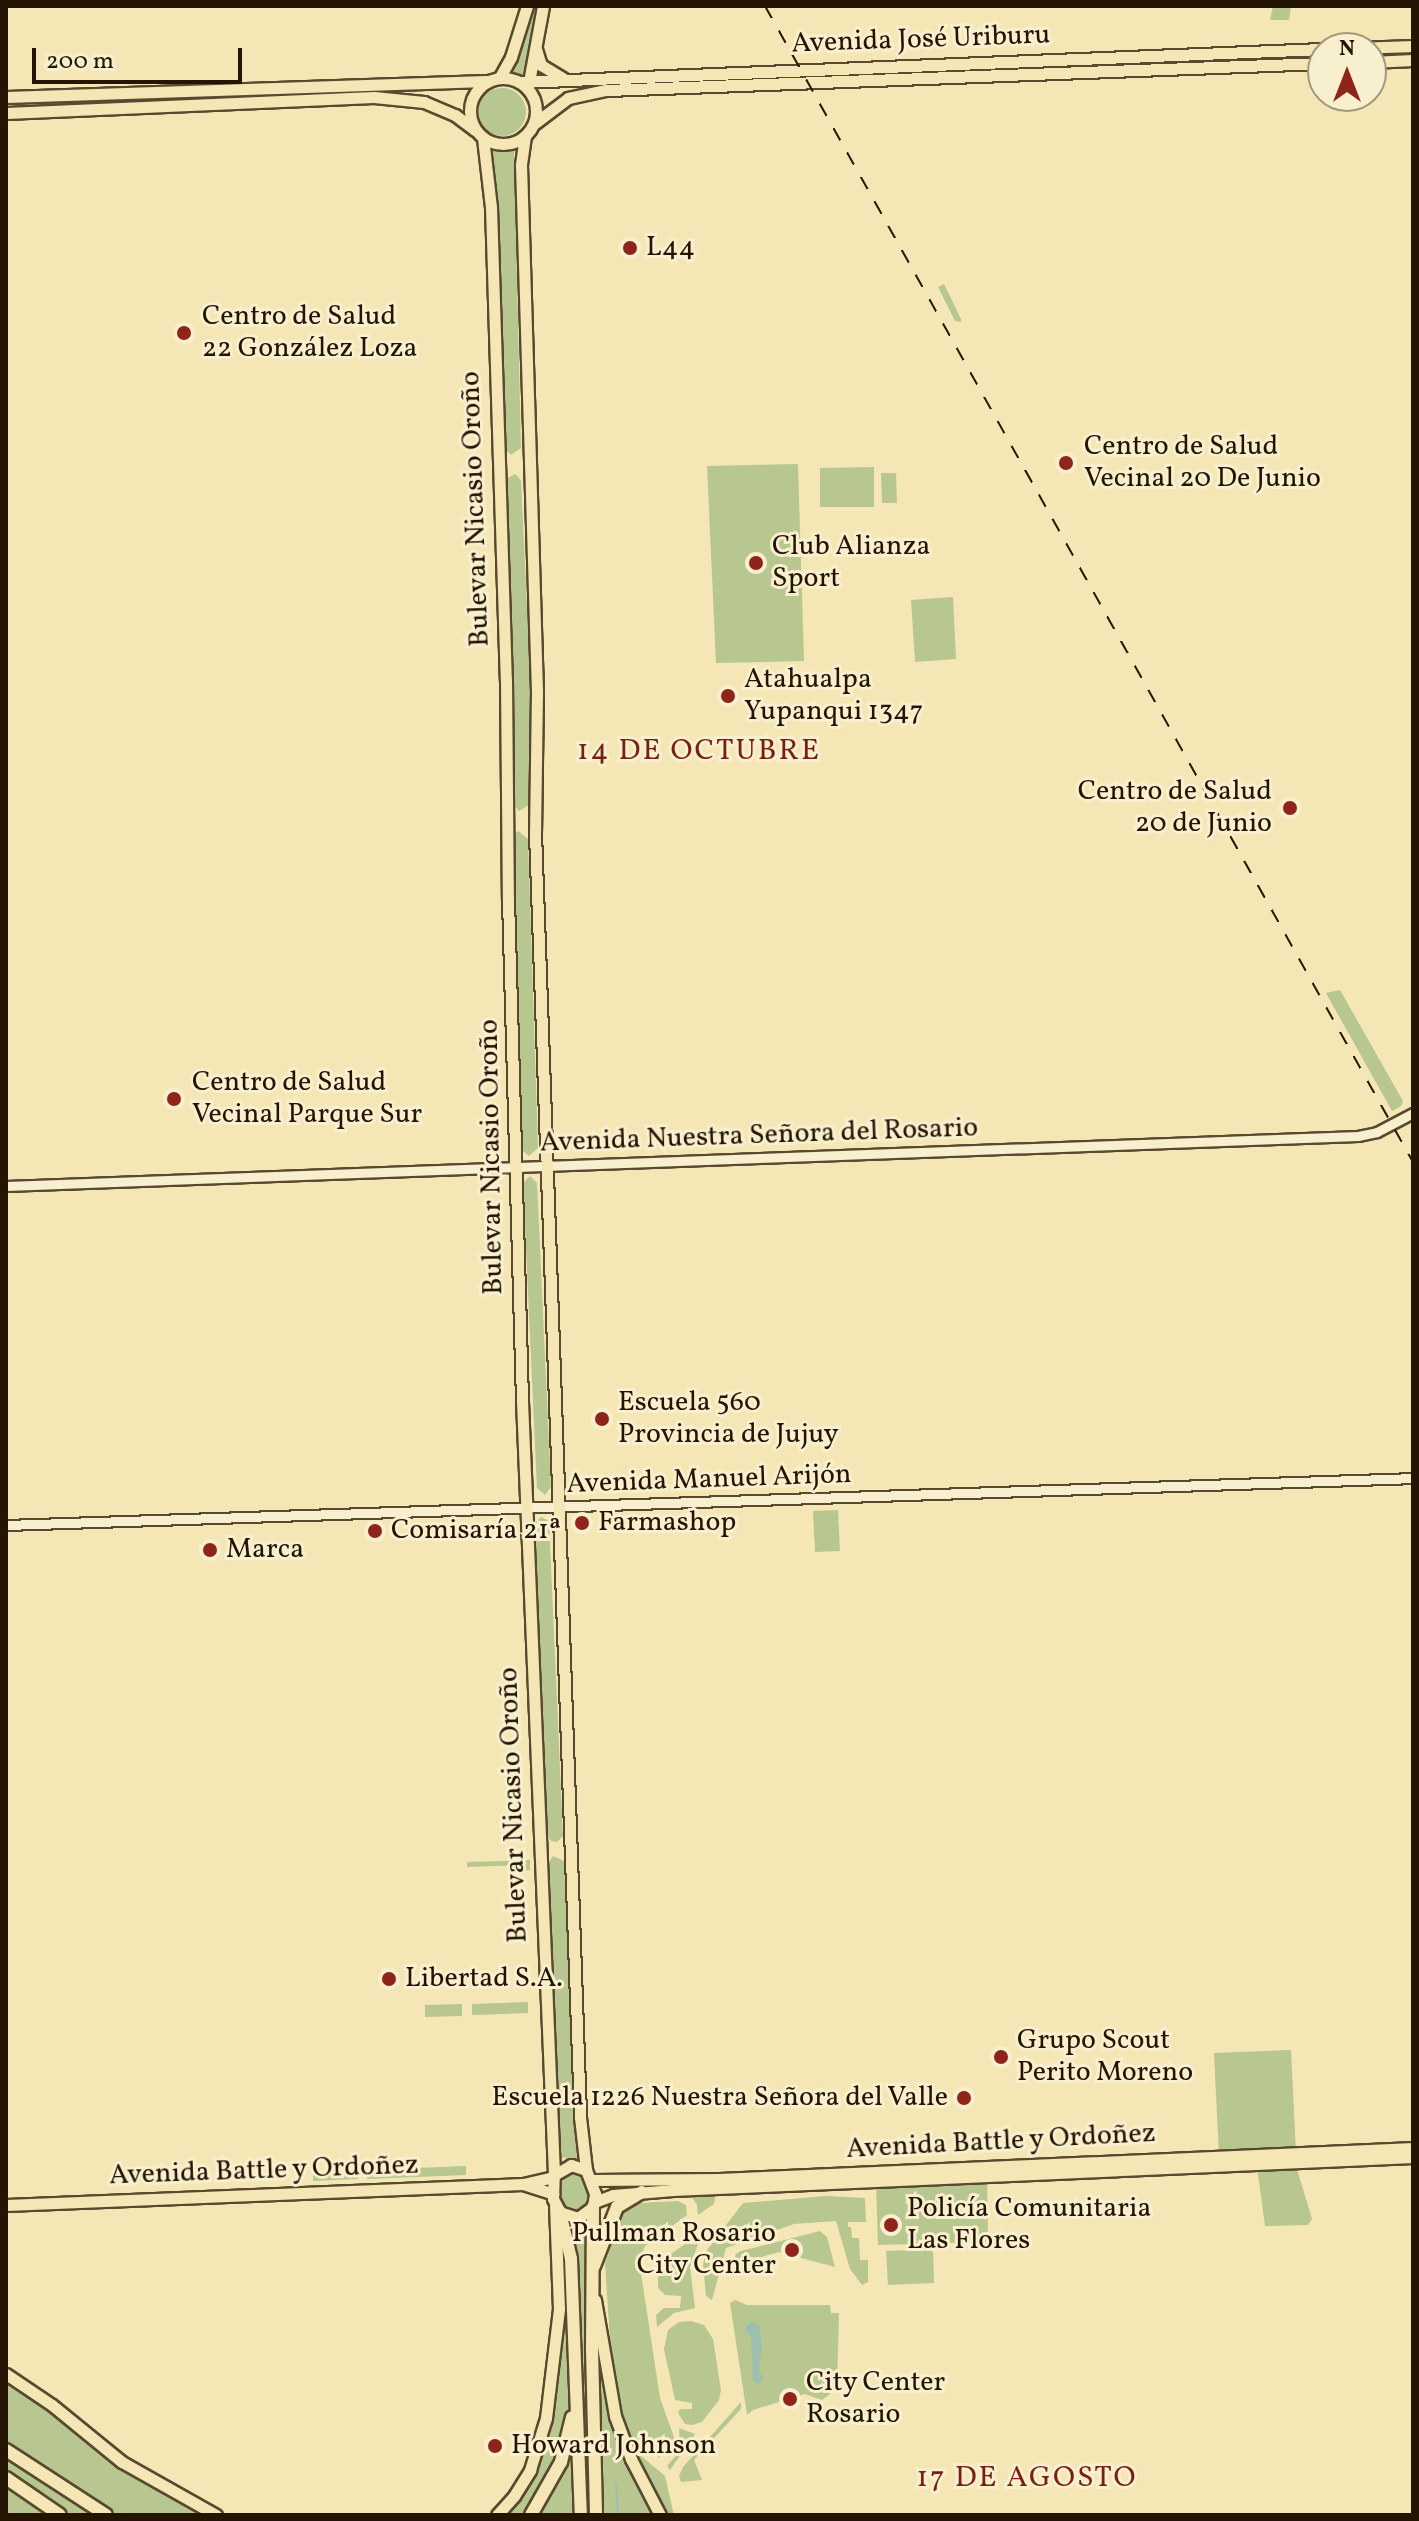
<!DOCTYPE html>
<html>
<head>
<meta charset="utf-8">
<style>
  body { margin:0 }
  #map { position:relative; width:1419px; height:2521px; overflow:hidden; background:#f4e7b5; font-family:Vollkorn,serif }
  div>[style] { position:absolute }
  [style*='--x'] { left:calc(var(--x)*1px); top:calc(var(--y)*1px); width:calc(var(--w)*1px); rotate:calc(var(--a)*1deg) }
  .green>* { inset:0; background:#b8c690 }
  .round { border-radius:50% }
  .water>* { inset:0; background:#9cc0ad }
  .stream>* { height:2px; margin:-1px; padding:0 1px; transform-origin:1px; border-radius:1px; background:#9cc0ad }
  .roads { filter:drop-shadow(2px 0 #58492f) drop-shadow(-2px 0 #58492f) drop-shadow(0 2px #58492f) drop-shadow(0 -2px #58492f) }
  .minor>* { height:9px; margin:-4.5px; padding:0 4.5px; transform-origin:4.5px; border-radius:4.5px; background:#f8efcf }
  .major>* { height:11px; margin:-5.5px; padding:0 5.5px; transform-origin:5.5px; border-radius:5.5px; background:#f4e7b5 }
  .major>.ring { margin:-5.5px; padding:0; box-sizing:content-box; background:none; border:11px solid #f4e7b5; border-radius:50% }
  .highway>* { height:12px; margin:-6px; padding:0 6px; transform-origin:6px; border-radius:6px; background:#f4e7b5 }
  .rail>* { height:2px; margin-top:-1px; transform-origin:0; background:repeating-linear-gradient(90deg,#241402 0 14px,transparent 0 28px) }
  .dots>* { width:22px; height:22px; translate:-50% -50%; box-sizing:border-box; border:4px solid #f8efcf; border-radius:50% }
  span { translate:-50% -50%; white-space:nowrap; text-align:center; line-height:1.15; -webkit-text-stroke:6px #f8efcf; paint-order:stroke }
  .street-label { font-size:28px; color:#241402 }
  .poi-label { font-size:28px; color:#241402 }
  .left { translate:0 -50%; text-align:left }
  .right { translate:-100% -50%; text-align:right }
  .neighbourhood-label { font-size:30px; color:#7a1f14; letter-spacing:2px }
  .frame { position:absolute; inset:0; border:8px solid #241402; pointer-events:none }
  .north { position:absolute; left:1307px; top:32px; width:80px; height:80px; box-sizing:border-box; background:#f8efcf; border:2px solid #a3977d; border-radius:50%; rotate:0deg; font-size:22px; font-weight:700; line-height:32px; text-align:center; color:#241402 }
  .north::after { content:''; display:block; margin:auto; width:28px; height:36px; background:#8f2418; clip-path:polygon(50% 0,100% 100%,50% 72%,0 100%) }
  .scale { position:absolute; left:32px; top:48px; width:210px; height:36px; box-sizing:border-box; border:4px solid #241402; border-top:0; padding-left:10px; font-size:24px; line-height:28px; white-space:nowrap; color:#241402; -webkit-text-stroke:6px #f8efcf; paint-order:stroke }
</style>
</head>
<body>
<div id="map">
  <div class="green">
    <i style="clip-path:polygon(527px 6px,543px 6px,529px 81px,521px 82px,500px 77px)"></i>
    <i style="clip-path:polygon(1273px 6px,1291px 6px,1289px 20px,1270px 20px)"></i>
    <i class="round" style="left:478px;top:88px;width:48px;height:48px"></i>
    <i style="clip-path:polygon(492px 150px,514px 151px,521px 448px,511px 455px,505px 449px)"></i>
    <i style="clip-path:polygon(944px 284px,961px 319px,961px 322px,955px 321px,938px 287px)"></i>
    <i style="clip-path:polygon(798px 464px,804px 661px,716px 663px,707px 466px)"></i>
    <i style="clip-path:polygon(874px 467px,874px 507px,820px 507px,820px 468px)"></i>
    <i style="clip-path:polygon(881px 473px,896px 473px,897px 503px,882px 503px)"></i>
    <i style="clip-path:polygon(515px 474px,521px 480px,531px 691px,529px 805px,519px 811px,514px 805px,513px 657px,506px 479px)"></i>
    <i style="clip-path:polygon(953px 597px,956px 659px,915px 662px,911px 600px)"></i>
    <i style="clip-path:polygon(518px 831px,528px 839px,538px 1148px,529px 1156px,522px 1150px,510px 838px)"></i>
    <i style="clip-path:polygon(1340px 990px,1403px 1101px,1401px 1106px,1392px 1111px,1326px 993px)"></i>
    <i style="clip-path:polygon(530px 1176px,537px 1183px,551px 1487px,545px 1495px,537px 1488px,523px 1183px)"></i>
    <i style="clip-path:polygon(838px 1510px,840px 1551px,815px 1552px,813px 1511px)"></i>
    <i style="clip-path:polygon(541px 1517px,549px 1521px,563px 1836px,557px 1842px,551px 1841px,547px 1834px,535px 1523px)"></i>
    <i style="clip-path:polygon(553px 1856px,564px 1861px,578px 2159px,558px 2157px,547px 1865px)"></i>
    <i style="clip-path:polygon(530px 1860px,530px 1870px,521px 1871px,520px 1865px,467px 1867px,467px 1862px)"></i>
    <i style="clip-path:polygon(528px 2002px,528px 2013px,472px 2015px,472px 2004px)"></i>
    <i style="clip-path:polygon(462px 2004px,462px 2016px,425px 2017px,425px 2005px)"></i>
    <i style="clip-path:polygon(1291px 2050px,1296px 2153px,1219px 2156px,1214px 2053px)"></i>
    <i style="clip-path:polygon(1290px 2165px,1297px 2169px,1312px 2219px,1308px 2225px,1265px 2226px,1257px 2167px)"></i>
    <i style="clip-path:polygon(466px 2166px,466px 2175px,367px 2179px,367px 2170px)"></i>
    <i style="clip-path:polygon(562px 2167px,589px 2175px,592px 2269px,615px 2416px,660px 2515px,497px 2515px,530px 2470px,554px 2367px,553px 2199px)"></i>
    <i style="clip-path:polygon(358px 2170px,358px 2179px,313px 2181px,313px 2172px)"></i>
    <i style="clip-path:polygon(987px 2174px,988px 2242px,878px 2245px,876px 2183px)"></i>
    <i style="clip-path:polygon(709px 2193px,715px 2197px,714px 2204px,698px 2215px,697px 2205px,690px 2194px)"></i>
    <i style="clip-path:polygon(826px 2196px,865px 2198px,866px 2222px,848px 2222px,848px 2227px,851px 2227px,852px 2238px,859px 2238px,860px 2260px,868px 2260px,868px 2282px,862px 2285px,850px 2269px,836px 2221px,794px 2224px,726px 2248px,712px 2300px,706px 2296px,703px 2264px,707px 2250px,743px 2203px)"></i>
    <i style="clip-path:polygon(678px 2201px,686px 2205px,687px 2215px,645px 2246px,639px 2260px,660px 2398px,675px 2440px,673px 2450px,659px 2457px,628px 2439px,619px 2411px,612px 2371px,605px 2263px,624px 2209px,637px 2203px)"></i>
    <i style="clip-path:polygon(820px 2231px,827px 2237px,835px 2267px,779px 2252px,747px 2261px,747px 2266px,731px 2270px,736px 2254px,741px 2251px)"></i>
    <i style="clip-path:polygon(702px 2232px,690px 2267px,695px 2308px,674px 2313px,657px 2327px,656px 2315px,664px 2308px,680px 2308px,681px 2296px,665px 2295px,658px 2288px,658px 2263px)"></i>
    <i style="clip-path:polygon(933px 2249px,934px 2283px,888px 2285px,886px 2251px)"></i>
    <i style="clip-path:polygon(735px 2300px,747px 2305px,830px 2305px,831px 2313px,839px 2313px,837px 2388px,822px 2400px,805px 2394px,753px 2410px,747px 2415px,730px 2303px)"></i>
    <i style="clip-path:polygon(691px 2321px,704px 2325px,713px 2339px,721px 2390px,719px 2400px,702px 2422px,692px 2425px,685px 2424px,678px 2413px,680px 2409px,692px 2409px,692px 2403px,675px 2400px,664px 2349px,668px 2330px,679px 2322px)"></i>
    <i style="clip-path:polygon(6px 2374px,122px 2462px,216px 2515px,6px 2515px)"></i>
    <i style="clip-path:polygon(741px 2402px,741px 2409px,694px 2460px,702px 2480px,681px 2482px,679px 2476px,683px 2467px)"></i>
    <i style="clip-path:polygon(679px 2428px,695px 2434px,670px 2470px,667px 2466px,680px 2451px)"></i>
    <i style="clip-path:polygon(634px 2450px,665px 2476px,674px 2515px,667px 2515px,656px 2498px)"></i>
  </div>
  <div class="water">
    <i style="clip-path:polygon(751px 2321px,759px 2325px,762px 2347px,759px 2369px,763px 2380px,758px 2384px,753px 2380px,751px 2337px,745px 2329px)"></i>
  </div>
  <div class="stream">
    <i style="--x:616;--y:2485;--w:30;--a:86"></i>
  </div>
  <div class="roads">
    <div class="minor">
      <i style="--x:6;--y:1186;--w:1353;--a:-2.12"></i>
      <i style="--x:1358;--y:1136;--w:19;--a:-12"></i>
      <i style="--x:1377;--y:1132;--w:41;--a:-27.8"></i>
      <i style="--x:6;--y:1525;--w:1408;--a:-1.91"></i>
    </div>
    <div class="major">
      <i style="--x:1355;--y:48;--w:58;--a:-2"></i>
      <i style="--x:536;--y:49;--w:17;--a:73"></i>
      <i style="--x:541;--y:65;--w:26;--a:31"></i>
      <i style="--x:1371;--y:62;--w:42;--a:-2.7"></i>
      <i style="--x:500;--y:77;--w:23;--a:-61"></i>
      <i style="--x:511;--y:57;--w:53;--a:-72.6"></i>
      <i class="ring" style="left:470px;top:78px;width:55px;height:55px"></i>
      <i style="--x:521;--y:82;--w:803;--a:-2.36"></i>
      <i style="--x:528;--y:87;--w:82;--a:-79.5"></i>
      <i style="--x:6;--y:97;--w:480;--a:-1.9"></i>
      <i style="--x:6;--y:113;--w:368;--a:-2.5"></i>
      <i style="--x:374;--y:97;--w:50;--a:5.7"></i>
      <i style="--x:424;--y:102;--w:34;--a:23"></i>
      <i style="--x:455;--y:115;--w:25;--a:37"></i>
      <i style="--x:535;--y:123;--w:41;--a:-37.1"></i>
      <i style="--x:568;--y:98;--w:40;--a:-12"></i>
      <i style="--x:607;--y:90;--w:717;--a:-2.16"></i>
      <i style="--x:525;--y:136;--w:29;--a:98"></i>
      <i style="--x:521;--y:165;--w:526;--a:88.26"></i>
      <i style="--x:537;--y:691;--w:141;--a:90.8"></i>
      <i style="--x:535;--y:832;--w:1286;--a:87.99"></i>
      <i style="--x:580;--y:2117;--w:53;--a:83.5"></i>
      <i style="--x:483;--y:138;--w:69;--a:83.4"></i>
      <i style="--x:491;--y:207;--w:473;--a:88.2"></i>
      <i style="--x:506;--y:680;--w:219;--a:89.5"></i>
      <i style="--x:508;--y:899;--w:502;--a:88.4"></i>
      <i style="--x:522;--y:1401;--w:775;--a:87.63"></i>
      <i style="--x:571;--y:2165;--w:16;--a:18"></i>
      <i style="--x:586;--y:2170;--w:26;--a:69"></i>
      <i style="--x:595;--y:2194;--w:13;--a:99"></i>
      <i style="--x:593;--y:2207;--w:19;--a:144"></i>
      <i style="--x:578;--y:2218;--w:19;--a:-162"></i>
      <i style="--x:560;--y:2212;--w:15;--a:-118"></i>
      <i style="--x:553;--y:2199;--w:24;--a:-88"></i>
      <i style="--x:554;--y:2175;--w:20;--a:-30"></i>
      <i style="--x:592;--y:2180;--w:127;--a:-0.5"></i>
      <i style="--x:719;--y:2179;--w:695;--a:-2.56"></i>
      <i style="--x:523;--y:2184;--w:32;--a:18"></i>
      <i style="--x:594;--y:2202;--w:20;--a:-20"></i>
      <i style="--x:613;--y:2195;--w:60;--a:-4.8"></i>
      <i style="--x:673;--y:2190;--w:741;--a:-2.55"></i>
      <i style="--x:6;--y:2205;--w:517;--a:-2.33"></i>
      <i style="--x:523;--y:2184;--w:31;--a:-13"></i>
      <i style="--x:595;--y:2300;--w:118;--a:80.2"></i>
      <i style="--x:615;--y:2416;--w:46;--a:69.6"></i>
      <i style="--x:631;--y:2459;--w:63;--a:62.6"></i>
      <i style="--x:6;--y:2374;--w:55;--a:34"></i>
      <i style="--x:52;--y:2405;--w:90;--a:39.2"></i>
      <i style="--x:122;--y:2462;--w:108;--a:29.4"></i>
      <i style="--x:497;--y:2515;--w:25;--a:-48"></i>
      <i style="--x:514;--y:2496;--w:31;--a:-58"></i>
      <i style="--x:530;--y:2470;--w:54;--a:-72.9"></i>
      <i style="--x:546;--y:2418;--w:110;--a:-83.2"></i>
      <i style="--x:559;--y:2309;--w:103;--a:-92.2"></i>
    </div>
    <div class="highway">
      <i style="--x:593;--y:2207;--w:142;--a:90.4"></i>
      <i style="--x:592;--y:2349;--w:166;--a:88.6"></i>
      <i style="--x:560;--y:2212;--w:48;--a:76.8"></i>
      <i style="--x:571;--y:2259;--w:256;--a:87.8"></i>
      <i style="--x:594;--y:2266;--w:63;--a:-68.7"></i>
      <i style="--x:617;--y:2207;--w:29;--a:-31"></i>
      <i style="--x:6;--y:2450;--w:119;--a:33"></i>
      <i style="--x:6;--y:2478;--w:65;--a:34.4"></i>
      <i style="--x:531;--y:2515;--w:61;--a:-60.5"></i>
      <i style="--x:561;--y:2462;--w:46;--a:-76.3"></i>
    </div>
  </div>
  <div class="rail">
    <i style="--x:765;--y:6;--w:1325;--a:60.73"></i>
  </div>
  <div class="dots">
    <i style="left:630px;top:248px;background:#8f2418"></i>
    <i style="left:184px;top:333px;background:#8f2418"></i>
    <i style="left:1066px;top:463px;background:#8f2418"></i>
    <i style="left:756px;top:563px;background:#8f2418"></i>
    <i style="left:728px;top:696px;background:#8f2418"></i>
    <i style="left:1290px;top:808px;background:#8f2418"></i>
    <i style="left:174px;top:1099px;background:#8f2418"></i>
    <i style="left:602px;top:1419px;background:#8f2418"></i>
    <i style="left:582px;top:1523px;background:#8f2418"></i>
    <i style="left:375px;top:1531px;background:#8f2418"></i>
    <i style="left:210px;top:1550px;background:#8f2418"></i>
    <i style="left:389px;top:1979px;background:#8f2418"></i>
    <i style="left:1001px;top:2057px;background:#8f2418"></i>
    <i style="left:964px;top:2098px;background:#8f2418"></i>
    <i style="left:891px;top:2225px;background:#8f2418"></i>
    <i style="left:792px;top:2250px;background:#8f2418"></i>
    <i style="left:790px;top:2399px;background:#8f2418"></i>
    <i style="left:495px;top:2446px;background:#8f2418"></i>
  </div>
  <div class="street-label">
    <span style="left:921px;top:40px;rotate:-2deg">Avenida José Uriburu</span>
    <span style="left:476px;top:509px;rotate:-92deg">Bulevar Nicasio Oroño</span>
    <span style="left:759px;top:1136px;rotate:-2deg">Avenida Nuestra Señora del Rosario</span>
    <span style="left:492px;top:1157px;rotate:-91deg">Bulevar Nicasio Oroño</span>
    <span style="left:709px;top:1480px;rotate:-2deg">Avenida Manuel Arijón</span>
    <span style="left:514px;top:1805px;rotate:-92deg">Bulevar Nicasio Oroño</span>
    <span style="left:1001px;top:2142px;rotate:-3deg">Avenida Battle y Ordoñez</span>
    <span style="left:264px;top:2171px;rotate:-2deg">Avenida Battle y Ordoñez</span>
  </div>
  <div class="poi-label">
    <span class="left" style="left:646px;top:248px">L44</span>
    <span class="left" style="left:202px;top:333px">Centro de Salud<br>22 González Loza</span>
    <span class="left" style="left:1084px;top:463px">Centro de Salud<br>Vecinal 20 De Junio</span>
    <span class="left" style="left:772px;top:563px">Club Alianza<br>Sport</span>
    <span class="left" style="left:744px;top:696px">Atahualpa<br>Yupanqui 1347</span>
    <span class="right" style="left:1272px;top:808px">Centro de Salud<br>20 de Junio</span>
    <span class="left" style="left:192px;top:1099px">Centro de Salud<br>Vecinal Parque Sur</span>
    <span class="left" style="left:618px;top:1419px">Escuela 560<br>Provincia de Jujuy</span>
    <span class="left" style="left:598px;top:1523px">Farmashop</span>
    <span class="left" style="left:391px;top:1531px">Comisaría 21ª</span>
    <span class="left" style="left:226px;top:1550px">Marca</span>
    <span class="left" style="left:405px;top:1979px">Libertad S.A.</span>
    <span class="left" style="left:1017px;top:2057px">Grupo Scout<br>Perito Moreno</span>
    <span class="right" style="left:948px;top:2098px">Escuela 1226 Nuestra Señora del Valle</span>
    <span class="left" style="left:907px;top:2225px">Policía Comunitaria<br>Las Flores</span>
    <span class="right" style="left:776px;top:2250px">Pullman Rosario<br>City Center</span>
    <span class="left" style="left:806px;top:2399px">City Center<br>Rosario</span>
    <span class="left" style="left:511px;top:2446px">Howard Johnson</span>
  </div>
  <div class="neighbourhood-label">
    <span style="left:699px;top:751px">14 DE OCTUBRE</span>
    <span style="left:1027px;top:2478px">17 DE AGOSTO</span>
  </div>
  <div class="frame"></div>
  <div class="north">N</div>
  <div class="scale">200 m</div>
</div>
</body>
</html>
